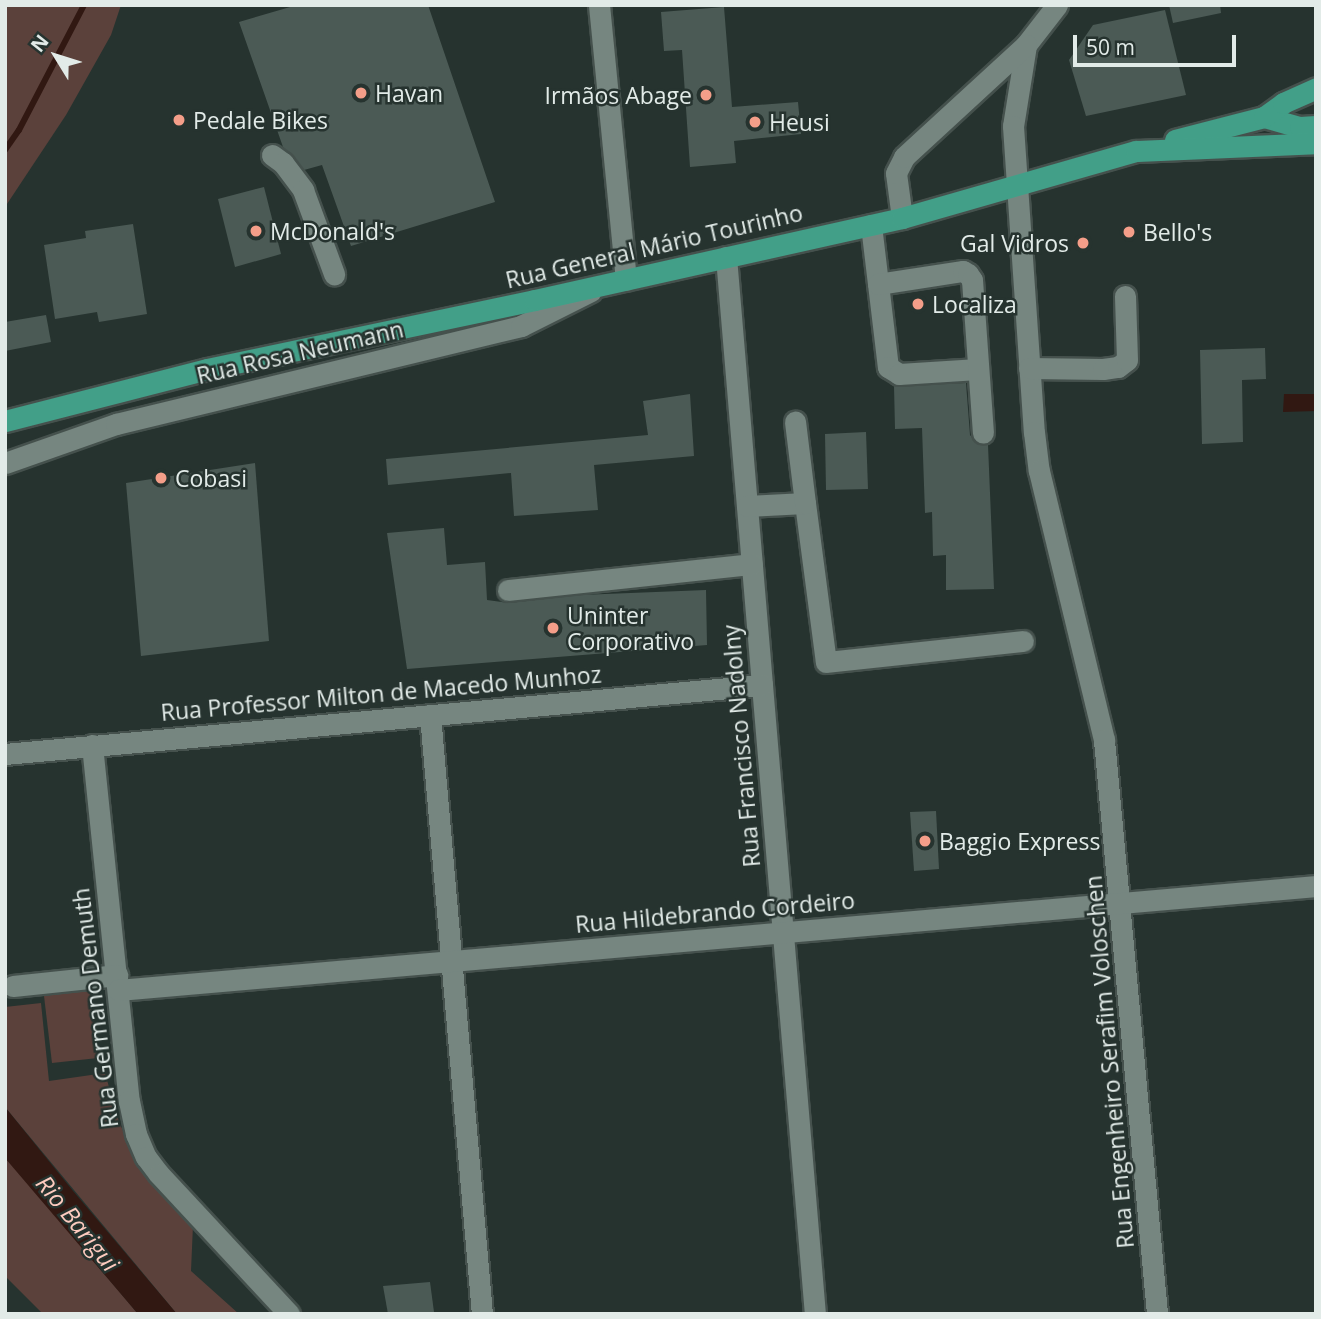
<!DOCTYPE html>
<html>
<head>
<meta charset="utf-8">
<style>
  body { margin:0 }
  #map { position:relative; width:1321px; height:1319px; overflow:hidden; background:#26332f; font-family:"Open Sans",sans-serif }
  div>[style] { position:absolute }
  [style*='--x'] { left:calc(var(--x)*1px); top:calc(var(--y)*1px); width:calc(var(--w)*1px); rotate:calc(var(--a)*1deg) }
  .green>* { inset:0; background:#5b413b }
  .water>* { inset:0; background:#311812 }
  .stream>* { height:6px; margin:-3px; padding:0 3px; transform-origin:3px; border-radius:3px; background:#311812 }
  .building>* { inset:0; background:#4b5a55 }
  .roads { filter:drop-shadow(2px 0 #45514d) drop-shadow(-2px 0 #45514d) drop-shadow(0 2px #45514d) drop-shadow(0 -2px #45514d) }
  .minor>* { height:21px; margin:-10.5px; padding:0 10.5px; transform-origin:10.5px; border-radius:10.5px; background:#768680 }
  .major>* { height:21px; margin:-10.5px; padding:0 10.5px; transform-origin:10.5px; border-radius:10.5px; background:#429f88 }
  .dots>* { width:19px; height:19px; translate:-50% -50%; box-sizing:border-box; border:4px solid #26332f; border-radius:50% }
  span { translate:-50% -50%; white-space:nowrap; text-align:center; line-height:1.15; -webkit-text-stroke:5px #26332f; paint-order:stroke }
  .poi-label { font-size:23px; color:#e2ebe8 }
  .left { translate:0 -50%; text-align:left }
  .right { translate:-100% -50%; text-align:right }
  .street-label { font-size:23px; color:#e2ebe8 }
  .water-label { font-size:24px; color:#fdcbbf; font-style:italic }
  .frame { position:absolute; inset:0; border:7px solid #e2ebe8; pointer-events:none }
  .north { position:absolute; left:21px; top:21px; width:70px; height:70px; -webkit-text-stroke:5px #26332f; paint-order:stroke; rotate:308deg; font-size:19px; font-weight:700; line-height:28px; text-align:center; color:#e2ebe8 }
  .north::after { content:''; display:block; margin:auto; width:24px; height:32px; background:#e2ebe8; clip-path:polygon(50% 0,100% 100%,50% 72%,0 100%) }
  .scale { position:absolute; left:1073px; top:35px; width:163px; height:32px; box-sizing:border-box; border:4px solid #e2ebe8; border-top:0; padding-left:9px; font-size:21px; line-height:24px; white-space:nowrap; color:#e2ebe8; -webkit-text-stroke:5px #26332f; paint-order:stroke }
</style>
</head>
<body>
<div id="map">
  <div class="green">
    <i style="clip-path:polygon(5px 5px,121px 5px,111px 35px,66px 115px,5px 207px)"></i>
    <i style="clip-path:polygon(90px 990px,98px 1058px,52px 1063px,44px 996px)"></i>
    <i style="clip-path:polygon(41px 1003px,49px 1081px,105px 1073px,119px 1122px,136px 1159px,193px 1225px,191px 1271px,239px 1314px,177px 1314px,5px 1107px,5px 1007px)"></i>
    <i style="clip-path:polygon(5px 1158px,19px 1172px,138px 1314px,43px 1314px,5px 1276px)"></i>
  </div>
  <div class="water">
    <i style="clip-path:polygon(1284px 394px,1316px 394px,1316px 411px,1283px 412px)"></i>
    <i style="clip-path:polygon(5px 1107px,73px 1191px,177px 1314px,138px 1314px,5px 1158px)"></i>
  </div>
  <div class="stream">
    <i style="--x:5;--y:150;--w:24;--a:-55"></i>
    <i style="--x:19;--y:130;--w:141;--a:-62.5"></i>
  </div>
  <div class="building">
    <i style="clip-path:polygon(297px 5px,428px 5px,495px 202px,351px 246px,322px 165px,304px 170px,283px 147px,239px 22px)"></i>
    <i style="clip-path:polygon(1169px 5px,1220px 5px,1221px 13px,1173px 23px)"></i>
    <i style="clip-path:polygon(724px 7px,732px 107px,798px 102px,801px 134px,734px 141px,736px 163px,690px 167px,682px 50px,664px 51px,661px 12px)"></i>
    <i style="clip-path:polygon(1165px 10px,1186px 95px,1086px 116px,1069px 60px,1093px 25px)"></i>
    <i style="clip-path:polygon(264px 187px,281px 254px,235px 267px,218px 199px)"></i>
    <i style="clip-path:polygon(133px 224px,147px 314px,99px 322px,97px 312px,55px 319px,44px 245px,86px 238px,85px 231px)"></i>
    <i style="clip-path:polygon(46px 315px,51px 342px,5px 351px,5px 322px)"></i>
    <i style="clip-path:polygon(1265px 348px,1266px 379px,1242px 380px,1243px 442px,1202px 444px,1200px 350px)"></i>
    <i style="clip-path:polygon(966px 383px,970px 435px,977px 444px,988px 445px,994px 589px,946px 590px,946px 555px,933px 556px,932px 512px,925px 513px,922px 428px,895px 429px,894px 386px)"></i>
    <i style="clip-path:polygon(690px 394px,694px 456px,594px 465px,598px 510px,514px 516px,511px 473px,388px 485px,386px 459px,648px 435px,643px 401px)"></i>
    <i style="clip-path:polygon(866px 432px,868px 489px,826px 490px,825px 434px)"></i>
    <i style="clip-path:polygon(255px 463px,269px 641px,141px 656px,126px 483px)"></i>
    <i style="clip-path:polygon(444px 528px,447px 565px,485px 562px,487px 600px,509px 603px,580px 595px,706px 590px,707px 645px,407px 669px,387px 533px)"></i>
    <i style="clip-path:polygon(936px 811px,939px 869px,914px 871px,910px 812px)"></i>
    <i style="clip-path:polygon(430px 1282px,434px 1312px,388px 1314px,383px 1286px)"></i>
  </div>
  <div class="roads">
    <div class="minor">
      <i style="--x:599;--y:5;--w:276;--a:84.4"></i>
      <i style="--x:1057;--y:5;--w:51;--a:127.8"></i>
      <i style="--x:1026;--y:45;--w:82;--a:99.1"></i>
      <i style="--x:1013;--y:126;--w:307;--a:86.1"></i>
      <i style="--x:1034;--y:432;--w:39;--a:83"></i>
      <i style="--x:1039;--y:471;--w:277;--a:76.4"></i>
      <i style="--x:1104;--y:740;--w:576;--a:84.72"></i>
      <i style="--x:272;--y:155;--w:14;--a:36"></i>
      <i style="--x:283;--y:163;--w:34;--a:53"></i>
      <i style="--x:303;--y:190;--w:90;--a:69.7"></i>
      <i style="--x:902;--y:218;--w:45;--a:-97.6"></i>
      <i style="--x:896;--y:173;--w:18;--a:-63"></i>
      <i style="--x:904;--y:157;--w:166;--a:-42.6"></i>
      <i style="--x:871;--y:225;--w:143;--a:83.2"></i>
      <i style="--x:888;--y:367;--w:13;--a:32"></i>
      <i style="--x:899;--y:374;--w:79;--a:-3.6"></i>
      <i style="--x:726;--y:257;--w:1061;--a:85.19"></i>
      <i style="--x:878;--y:284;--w:86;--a:-8.7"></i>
      <i style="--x:963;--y:271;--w:6;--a:31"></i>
      <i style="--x:968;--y:274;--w:7;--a:56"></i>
      <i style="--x:972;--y:280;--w:153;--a:85.9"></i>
      <i style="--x:1029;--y:368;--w:74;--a:0.8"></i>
      <i style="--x:1103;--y:369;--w:15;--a:-8"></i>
      <i style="--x:1118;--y:367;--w:11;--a:-38"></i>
      <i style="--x:1127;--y:360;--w:64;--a:-91.8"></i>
      <i style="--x:5;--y:463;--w:118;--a:-19.4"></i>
      <i style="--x:116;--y:424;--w:417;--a:-13.6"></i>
      <i style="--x:521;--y:326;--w:78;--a:-26.6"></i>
      <i style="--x:805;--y:503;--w:160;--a:82.5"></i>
      <i style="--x:826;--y:662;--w:198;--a:-6.1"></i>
      <i style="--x:747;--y:506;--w:58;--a:-3"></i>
      <i style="--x:805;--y:503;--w:82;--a:-97"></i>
      <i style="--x:508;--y:590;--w:245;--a:-6.1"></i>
      <i style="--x:430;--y:715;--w:601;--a:85.04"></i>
      <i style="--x:92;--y:745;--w:358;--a:84.1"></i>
      <i style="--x:129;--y:1101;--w:34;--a:78"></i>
      <i style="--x:136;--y:1134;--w:25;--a:67"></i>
      <i style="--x:146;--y:1157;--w:21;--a:53"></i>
      <i style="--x:159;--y:1174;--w:191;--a:47.1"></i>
      <i style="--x:5;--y:754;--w:760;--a:-5.21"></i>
      <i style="--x:13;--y:986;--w:105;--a:-6"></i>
      <i style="--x:118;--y:990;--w:1203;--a:-4.96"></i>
    </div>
    <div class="major">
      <i style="--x:1264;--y:117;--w:37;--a:16"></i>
      <i style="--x:1300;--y:127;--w:16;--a:-4"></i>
      <i style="--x:1175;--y:140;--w:92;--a:-14.5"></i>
      <i style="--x:1264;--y:117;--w:24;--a:-36"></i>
      <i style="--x:1283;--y:103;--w:36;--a:-24"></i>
      <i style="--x:5;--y:421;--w:209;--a:-14.4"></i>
      <i style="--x:207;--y:369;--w:335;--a:-11.9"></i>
      <i style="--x:535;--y:300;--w:376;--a:-12.6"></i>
      <i style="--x:902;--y:218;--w:243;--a:-16"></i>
      <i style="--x:1136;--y:151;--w:180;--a:-2.5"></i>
    </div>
  </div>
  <div class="dots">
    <i style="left:361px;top:93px;background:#f49e89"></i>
    <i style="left:706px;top:95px;background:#f49e89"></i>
    <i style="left:179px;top:120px;background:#f49e89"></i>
    <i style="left:755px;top:122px;background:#f49e89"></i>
    <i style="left:256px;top:231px;background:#f49e89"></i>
    <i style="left:1129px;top:232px;background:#f49e89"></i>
    <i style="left:1083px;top:243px;background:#f49e89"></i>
    <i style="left:918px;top:304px;background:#f49e89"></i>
    <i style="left:161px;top:478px;background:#f49e89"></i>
    <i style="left:553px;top:628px;background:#f49e89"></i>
    <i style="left:925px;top:841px;background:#f49e89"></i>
  </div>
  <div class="poi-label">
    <span class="left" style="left:375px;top:93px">Havan</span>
    <span class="right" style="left:692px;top:95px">Irmãos Abage</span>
    <span class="left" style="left:193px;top:120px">Pedale Bikes</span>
    <span class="left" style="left:769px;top:122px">Heusi</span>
    <span class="left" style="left:270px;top:231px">McDonald's</span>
    <span class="left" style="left:1143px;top:232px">Bello's</span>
    <span class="right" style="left:1069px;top:243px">Gal Vidros</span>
    <span class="left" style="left:932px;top:304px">Localiza</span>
    <span class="left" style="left:175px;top:478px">Cobasi</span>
    <span class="left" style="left:567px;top:628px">Uninter<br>Corporativo</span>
    <span class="left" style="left:939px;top:841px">Baggio Express</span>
  </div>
  <div class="street-label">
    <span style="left:654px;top:246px;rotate:-13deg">Rua General Mário Tourinho</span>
    <span style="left:300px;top:352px;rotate:-13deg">Rua Rosa Neumann</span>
    <span style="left:381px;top:693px;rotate:-5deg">Rua Professor Milton de Macedo Munhoz</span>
    <span style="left:741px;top:746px;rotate:-95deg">Rua Francisco Nadolny</span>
    <span style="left:715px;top:912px;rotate:-5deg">Rua Hildebrando Cordeiro</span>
    <span style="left:95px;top:1008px;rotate:-97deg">Rua Germano Demuth</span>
    <span style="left:1109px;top:1062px;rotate:-95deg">Rua Engenheiro Serafim Voloschen</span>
  </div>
  <div class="water-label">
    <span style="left:78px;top:1223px;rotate:51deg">Rio Barigui</span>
  </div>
  <div class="frame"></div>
  <div class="north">N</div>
  <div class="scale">50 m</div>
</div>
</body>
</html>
